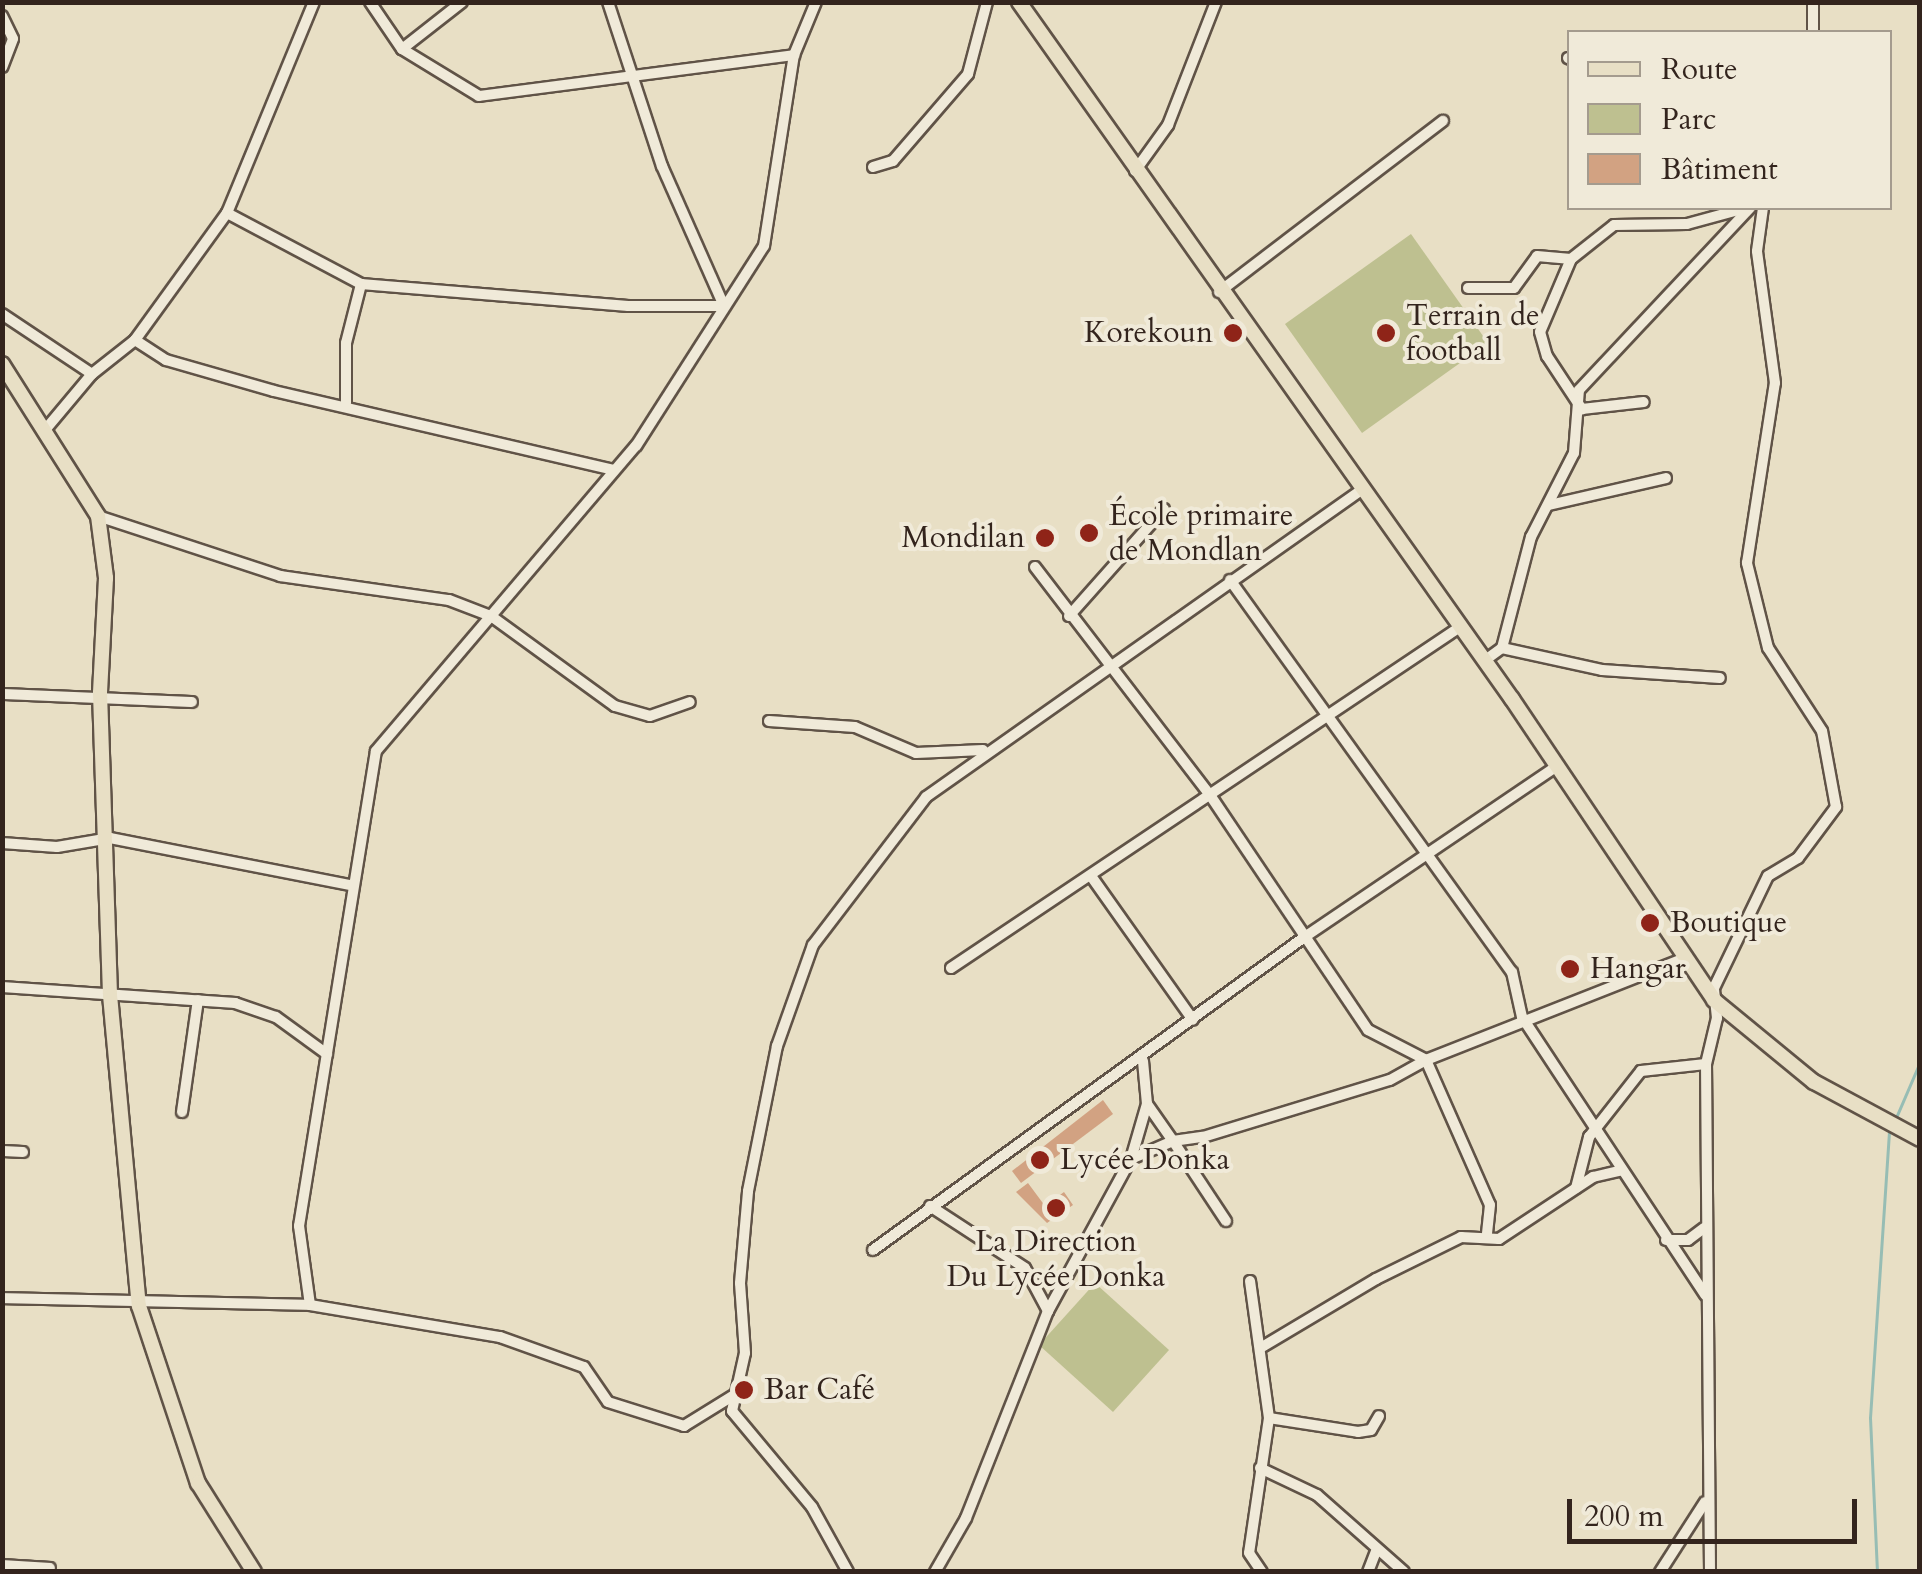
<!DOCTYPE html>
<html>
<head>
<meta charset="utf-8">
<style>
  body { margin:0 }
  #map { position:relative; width:1922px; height:1574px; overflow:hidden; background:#e8dfc5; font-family:Cardo,serif }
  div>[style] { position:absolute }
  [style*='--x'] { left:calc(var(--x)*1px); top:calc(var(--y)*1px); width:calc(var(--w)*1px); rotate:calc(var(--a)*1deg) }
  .green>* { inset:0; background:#bec090 }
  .stream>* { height:2.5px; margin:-1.25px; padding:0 1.25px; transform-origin:1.25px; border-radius:1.25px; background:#97bdb4 }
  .building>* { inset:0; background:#d2a282 }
  .roads { filter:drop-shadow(2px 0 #605347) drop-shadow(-2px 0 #605347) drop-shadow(0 2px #605347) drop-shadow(0 -2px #605347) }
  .minor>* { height:10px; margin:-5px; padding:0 5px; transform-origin:5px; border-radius:5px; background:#f0ead9 }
  .major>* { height:14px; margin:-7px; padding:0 7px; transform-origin:7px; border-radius:7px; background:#e8dfc5 }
  .dots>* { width:28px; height:28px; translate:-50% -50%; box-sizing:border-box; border:5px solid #f0ead9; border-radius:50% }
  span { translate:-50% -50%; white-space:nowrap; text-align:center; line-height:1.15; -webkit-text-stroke:8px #f0ead9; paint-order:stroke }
  .poi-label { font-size:30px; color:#33241d }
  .left { translate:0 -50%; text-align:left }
  .right { translate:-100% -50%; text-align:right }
  .frame { position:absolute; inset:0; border:5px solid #33241d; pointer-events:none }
  .legend { position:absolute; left:1567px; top:30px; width:325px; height:180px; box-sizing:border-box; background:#f0ead9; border:2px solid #a49b8e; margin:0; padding:12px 18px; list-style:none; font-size:30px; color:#33241d }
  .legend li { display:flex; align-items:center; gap:20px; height:50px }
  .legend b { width:50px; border:2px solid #a49b8e }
  .scale { position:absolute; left:1567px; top:1499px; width:290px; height:45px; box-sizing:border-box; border:5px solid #33241d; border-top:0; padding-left:12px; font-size:30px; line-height:35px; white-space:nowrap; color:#33241d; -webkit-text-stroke:8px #f0ead9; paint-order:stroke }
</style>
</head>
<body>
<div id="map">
  <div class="green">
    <i style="clip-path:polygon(1411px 234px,1488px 343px,1362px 433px,1285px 324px)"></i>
    <i style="clip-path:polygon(1095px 1283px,1169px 1350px,1113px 1412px,1039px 1345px)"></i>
  </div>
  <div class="stream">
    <i style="--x:1895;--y:1120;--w:63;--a:-66.7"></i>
    <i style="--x:1877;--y:1572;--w:154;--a:-92.6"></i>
    <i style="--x:1870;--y:1418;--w:287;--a:-86.2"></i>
  </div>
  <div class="building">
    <i style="clip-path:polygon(1103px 1100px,1113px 1114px,1021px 1183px,1012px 1171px)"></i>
    <i style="clip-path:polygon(1028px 1183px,1045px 1206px,1064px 1192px,1073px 1205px,1047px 1223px,1016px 1192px)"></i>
  </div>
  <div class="roads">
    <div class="minor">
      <i style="--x:370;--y:2;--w:57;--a:55.8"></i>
      <i style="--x:462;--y:2;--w:76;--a:141.9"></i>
      <i style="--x:402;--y:49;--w:90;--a:31.4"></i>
      <i style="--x:479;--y:96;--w:318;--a:-7.4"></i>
      <i style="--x:608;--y:2;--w:173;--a:71.8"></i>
      <i style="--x:662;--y:166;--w:153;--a:66.1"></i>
      <i style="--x:1813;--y:2;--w:30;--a:90"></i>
      <i style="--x:2;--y:16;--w:25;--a:64"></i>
      <i style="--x:13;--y:39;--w:30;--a:111"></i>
      <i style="--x:1568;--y:58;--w:2;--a:27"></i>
      <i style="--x:873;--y:167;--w:21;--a:-17"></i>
      <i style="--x:893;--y:161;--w:115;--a:-49.2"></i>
      <i style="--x:968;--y:74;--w:74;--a:-75.2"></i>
      <i style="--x:1135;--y:171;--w:57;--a:-54.3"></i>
      <i style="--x:1168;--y:125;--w:132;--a:-68.7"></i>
      <i style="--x:227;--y:213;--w:152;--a:27.9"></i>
      <i style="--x:361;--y:284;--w:268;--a:4.7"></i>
      <i style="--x:628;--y:306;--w:96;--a:0"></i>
      <i style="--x:1571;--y:259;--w:79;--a:113"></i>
      <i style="--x:1540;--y:332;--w:25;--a:74"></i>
      <i style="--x:1547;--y:356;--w:64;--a:56.6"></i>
      <i style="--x:1582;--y:409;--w:62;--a:-6.4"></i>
      <i style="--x:1468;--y:288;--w:46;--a:0"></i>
      <i style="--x:1514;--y:288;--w:39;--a:-54"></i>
      <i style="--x:1537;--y:256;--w:34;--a:5"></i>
      <i style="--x:1571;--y:259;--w:55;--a:-38.3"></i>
      <i style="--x:1614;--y:225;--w:73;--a:-0.8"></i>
      <i style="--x:1687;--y:224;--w:61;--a:-15.2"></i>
      <i style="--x:1219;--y:292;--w:282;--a:-37.4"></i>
      <i style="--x:2;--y:314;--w:108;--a:33.7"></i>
      <i style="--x:135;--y:340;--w:37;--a:33"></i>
      <i style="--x:166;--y:360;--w:112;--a:16"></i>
      <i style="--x:274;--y:391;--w:349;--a:13.1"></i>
      <i style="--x:346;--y:403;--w:60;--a:-90"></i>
      <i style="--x:346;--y:343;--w:61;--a:-75.7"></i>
      <i style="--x:45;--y:430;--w:73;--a:-50"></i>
      <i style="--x:92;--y:374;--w:55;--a:-38.3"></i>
      <i style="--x:135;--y:340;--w:157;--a:-54.1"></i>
      <i style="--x:227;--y:213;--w:228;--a:-67.6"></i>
      <i style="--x:1549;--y:505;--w:120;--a:-13"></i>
      <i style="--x:98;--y:516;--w:192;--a:18.2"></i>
      <i style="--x:280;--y:576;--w:171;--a:8.1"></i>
      <i style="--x:449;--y:600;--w:45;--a:20.9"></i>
      <i style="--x:491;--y:616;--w:153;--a:36"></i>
      <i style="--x:615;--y:706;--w:36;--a:16"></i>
      <i style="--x:650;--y:716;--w:42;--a:-19.3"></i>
      <i style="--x:1035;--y:567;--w:287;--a:52.5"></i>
      <i style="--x:1210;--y:795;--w:283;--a:56.1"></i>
      <i style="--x:1368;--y:1030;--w:65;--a:27.3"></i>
      <i style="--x:1426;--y:1060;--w:276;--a:-21.5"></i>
      <i style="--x:1230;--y:580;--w:483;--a:54.3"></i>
      <i style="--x:1512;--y:972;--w:46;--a:77.5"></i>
      <i style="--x:1522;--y:1017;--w:333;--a:56.6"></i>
      <i style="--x:1069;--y:616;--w:143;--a:-48.4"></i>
      <i style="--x:1502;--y:648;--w:102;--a:12.4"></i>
      <i style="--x:1602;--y:670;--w:118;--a:3.9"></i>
      <i style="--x:1484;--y:661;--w:22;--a:-36"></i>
      <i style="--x:1502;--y:648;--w:115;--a:-75.4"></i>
      <i style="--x:1531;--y:537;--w:94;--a:-62.9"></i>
      <i style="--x:1574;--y:453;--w:63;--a:-85.5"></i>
      <i style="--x:1579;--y:390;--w:250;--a:-46.8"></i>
      <i style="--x:2;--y:694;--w:190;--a:2.4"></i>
      <i style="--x:769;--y:721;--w:86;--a:4"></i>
      <i style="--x:855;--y:727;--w:66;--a:23.1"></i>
      <i style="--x:916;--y:753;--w:67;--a:-2.6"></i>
      <i style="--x:2;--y:843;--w:55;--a:4.2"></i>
      <i style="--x:57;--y:847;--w:54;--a:-9.6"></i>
      <i style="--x:110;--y:838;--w:245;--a:11.1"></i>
      <i style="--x:1091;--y:876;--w:176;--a:54.7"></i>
      <i style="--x:951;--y:968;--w:613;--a:-33.82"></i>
      <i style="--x:2;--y:987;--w:234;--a:3.9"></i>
      <i style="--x:235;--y:1003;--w:43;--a:18.9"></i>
      <i style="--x:276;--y:1017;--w:63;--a:36"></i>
      <i style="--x:1147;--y:1104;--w:45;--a:54.9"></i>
      <i style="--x:1173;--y:1141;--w:30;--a:-8"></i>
      <i style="--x:1203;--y:1137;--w:195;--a:-17"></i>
      <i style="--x:1390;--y:1080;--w:41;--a:-29.1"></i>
      <i style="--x:1426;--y:1060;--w:158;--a:66.2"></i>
      <i style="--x:1490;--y:1205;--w:29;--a:96"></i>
      <i style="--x:182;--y:1112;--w:113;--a:-81.9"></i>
      <i style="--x:2;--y:1151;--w:21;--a:3"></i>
      <i style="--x:1131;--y:1159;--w:46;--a:-23.2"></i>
      <i style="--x:1173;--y:1141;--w:96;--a:56.5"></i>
      <i style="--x:1576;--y:1188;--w:53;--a:-75.7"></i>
      <i style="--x:1589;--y:1137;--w:84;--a:-51.8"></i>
      <i style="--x:1641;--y:1071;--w:65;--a:-6.1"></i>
      <i style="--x:930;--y:1206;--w:113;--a:33.1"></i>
      <i style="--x:1025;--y:1268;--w:49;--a:61.9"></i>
      <i style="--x:1666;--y:1240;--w:22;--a:0"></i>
      <i style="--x:1688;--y:1240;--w:20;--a:-37"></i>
      <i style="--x:873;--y:1250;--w:531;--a:-35.96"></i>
      <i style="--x:1303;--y:938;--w:307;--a:-34.1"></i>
      <i style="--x:1250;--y:1281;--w:138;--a:82.1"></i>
      <i style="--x:1269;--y:1418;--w:136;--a:98.4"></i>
      <i style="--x:1249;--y:1553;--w:23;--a:56"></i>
      <i style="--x:2;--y:1298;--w:308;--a:1.3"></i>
      <i style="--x:310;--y:1305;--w:193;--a:9.6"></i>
      <i style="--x:500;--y:1337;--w:89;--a:19.7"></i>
      <i style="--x:584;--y:1367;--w:42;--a:55.6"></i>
      <i style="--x:608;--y:1402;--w:80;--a:17.5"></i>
      <i style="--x:684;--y:1426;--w:59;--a:-31.8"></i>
      <i style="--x:310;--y:1305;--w:80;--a:-97.9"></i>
      <i style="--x:299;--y:1226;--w:481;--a:-80.8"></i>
      <i style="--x:376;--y:751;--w:401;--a:-49.6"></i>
      <i style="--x:636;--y:446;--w:237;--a:-57.4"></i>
      <i style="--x:764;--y:246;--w:193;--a:-81.1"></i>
      <i style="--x:794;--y:55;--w:57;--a:-67.5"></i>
      <i style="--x:1262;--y:1347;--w:133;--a:-30.8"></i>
      <i style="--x:1376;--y:1279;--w:95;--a:-26.3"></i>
      <i style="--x:1461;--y:1237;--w:38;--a:3"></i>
      <i style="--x:1499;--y:1239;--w:113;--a:-33.4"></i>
      <i style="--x:1593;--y:1177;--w:28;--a:-13"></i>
      <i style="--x:1269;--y:1418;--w:90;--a:8.9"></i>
      <i style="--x:1358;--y:1432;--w:13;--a:-9"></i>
      <i style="--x:1371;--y:1430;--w:16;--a:-60"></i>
      <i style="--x:1260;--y:1468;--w:63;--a:25.3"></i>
      <i style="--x:1317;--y:1495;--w:116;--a:41.5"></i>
      <i style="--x:2;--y:1565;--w:48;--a:3.6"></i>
      <i style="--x:848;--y:1572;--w:74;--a:-119"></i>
      <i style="--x:812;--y:1507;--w:125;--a:-129.8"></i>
      <i style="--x:732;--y:1411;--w:59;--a:-77.4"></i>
      <i style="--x:745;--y:1353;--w:70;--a:-94.1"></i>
      <i style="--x:740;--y:1283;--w:92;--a:-85"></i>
      <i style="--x:748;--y:1191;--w:148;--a:-78.7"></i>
      <i style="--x:777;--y:1046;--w:107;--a:-70.4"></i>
      <i style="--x:813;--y:945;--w:186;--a:-52.6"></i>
      <i style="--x:926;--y:797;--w:531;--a:-35.19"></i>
      <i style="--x:935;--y:1572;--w:62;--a:-60.1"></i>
      <i style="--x:966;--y:1518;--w:223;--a:-68.4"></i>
      <i style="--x:1048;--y:1311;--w:173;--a:-61.4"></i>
      <i style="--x:1131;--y:1159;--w:57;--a:-73.8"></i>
      <i style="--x:1147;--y:1104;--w:43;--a:-95.3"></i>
      <i style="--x:1368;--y:1572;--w:22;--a:-69"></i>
      <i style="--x:1660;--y:1572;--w:83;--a:-57.3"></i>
      <i style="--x:1710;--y:1572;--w:508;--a:-90.45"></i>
      <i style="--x:1706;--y:1064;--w:47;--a:-76.6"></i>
      <i style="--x:1717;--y:1018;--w:30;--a:-96"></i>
      <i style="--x:1714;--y:988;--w:124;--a:-64.3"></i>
      <i style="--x:1768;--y:876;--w:35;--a:-31"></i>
      <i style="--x:1798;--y:858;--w:64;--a:-53.3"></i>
      <i style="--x:1836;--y:807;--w:77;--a:-100.4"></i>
      <i style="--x:1822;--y:731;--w:99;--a:-123"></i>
      <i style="--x:1768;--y:648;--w:88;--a:-103.9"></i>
      <i style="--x:1747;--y:563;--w:182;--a:-81.2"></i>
      <i style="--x:1775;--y:383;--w:133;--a:-97.8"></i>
      <i style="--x:1757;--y:251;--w:43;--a:-82.1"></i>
    </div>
    <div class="major">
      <i style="--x:1019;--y:2;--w:854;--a:54.73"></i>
      <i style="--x:1512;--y:699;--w:362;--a:56.1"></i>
      <i style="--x:1714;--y:1000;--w:129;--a:39.4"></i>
      <i style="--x:1814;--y:1082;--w:120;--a:28.3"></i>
      <i style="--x:2;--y:364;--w:180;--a:57.7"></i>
      <i style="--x:98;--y:516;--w:63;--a:82.6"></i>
      <i style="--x:106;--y:578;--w:115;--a:93"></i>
      <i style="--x:100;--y:693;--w:302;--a:88.1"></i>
      <i style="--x:110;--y:995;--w:312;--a:84.7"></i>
      <i style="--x:139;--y:1306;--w:187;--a:71.6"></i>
      <i style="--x:198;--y:1483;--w:105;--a:57.8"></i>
    </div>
  </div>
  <div class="dots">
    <i style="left:1233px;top:333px;background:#8f2418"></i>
    <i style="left:1386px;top:333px;background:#8f2418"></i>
    <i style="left:1089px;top:533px;background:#8f2418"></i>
    <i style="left:1045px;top:538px;background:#8f2418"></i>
    <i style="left:1650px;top:923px;background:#8f2418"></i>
    <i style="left:1570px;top:969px;background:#8f2418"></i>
    <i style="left:1040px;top:1160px;background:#8f2418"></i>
    <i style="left:1056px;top:1208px;background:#8f2418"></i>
    <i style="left:744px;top:1390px;background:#8f2418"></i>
  </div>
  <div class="poi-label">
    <span class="left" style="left:1406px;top:333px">Terrain de<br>football</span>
    <span class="right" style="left:1213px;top:333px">Korekoun</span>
    <span class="left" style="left:1109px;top:533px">École primaire<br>de Mondlan</span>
    <span class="right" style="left:1025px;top:538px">Mondilan</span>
    <span class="left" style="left:1670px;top:923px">Boutique</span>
    <span class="left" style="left:1590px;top:969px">Hangar</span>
    <span class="left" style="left:1060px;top:1160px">Lycée Donka</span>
    <span style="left:1056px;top:1259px">La Direction<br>Du Lycée Donka</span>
    <span class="left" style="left:764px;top:1390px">Bar Café</span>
  </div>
  <div class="frame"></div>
  <ul class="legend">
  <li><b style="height:12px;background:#e8dfc5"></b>Route</li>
  <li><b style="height:28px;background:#bec090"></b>Parc</li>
  <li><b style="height:28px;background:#d2a282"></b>Bâtiment</li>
  </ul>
  <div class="scale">200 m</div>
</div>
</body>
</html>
